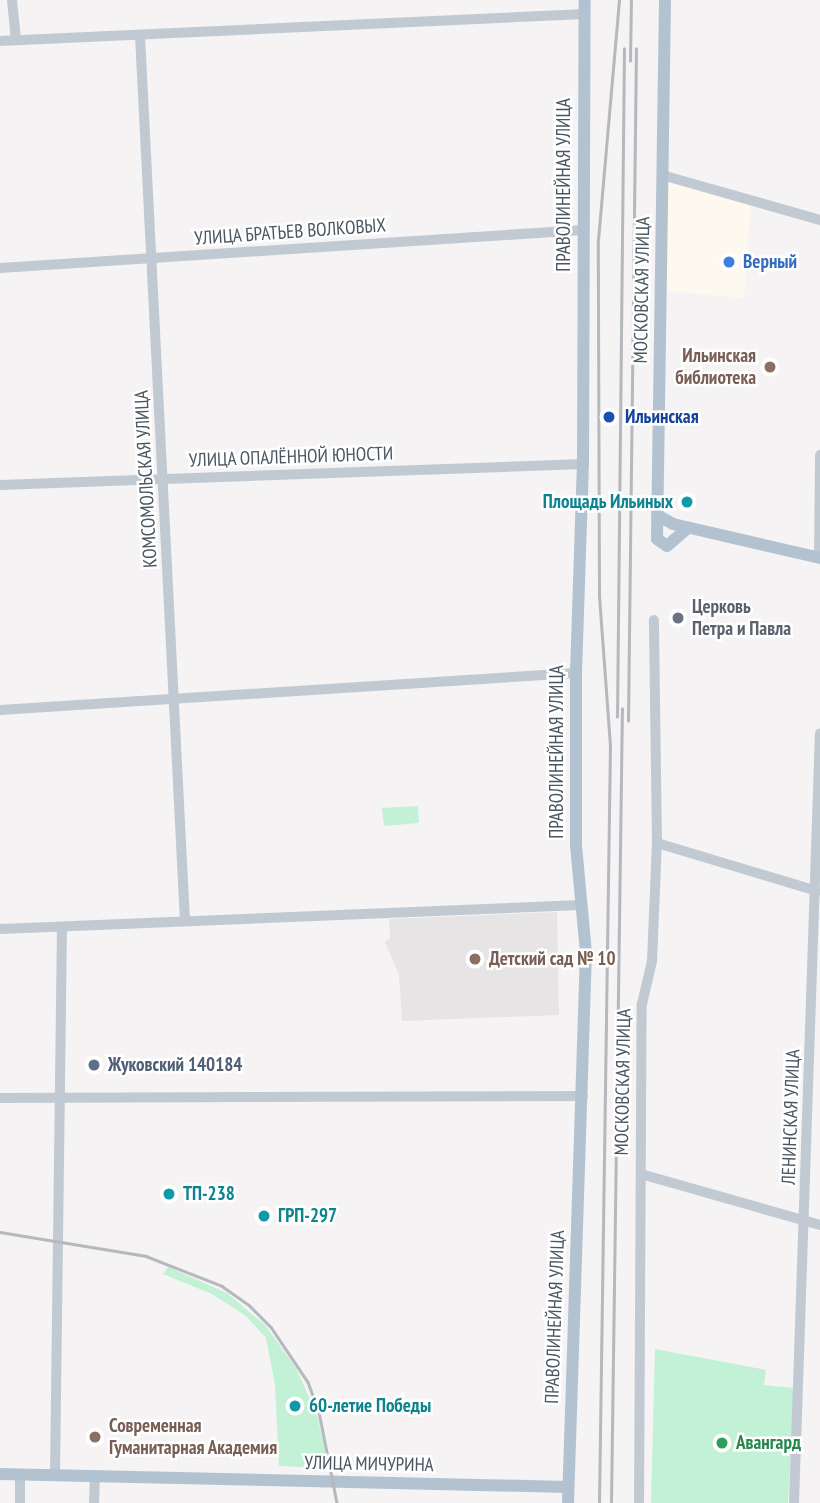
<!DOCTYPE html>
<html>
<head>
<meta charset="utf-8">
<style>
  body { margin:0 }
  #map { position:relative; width:820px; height:1503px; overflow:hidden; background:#f5f3f3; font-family:"PT Sans Narrow",sans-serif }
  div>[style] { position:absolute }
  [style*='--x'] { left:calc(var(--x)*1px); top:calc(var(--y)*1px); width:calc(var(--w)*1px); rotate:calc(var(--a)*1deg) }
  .commercial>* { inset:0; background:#fdf9ef }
  .education>* { inset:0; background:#e6e4e5 }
  .green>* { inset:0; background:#c3f1d5 }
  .minor>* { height:10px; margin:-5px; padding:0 5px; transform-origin:5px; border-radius:5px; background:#c1cad2 }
  .major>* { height:12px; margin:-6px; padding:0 6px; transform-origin:6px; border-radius:6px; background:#b3c2d1 }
  .rail>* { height:2.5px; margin:-1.25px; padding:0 1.25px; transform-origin:1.25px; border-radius:1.25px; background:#b5b8bd }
  .dots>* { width:19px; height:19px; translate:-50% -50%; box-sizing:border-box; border:4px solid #fff; border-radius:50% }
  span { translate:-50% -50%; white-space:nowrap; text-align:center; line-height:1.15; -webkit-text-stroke:5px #fff; paint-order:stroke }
  .street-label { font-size:19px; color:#4a5661 }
  .shop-label { font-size:19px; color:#366cbe; font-weight:700 }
  .left { translate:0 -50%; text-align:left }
  .education-label { font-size:19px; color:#785e54; font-weight:700 }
  .right { translate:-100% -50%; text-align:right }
  .transit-label { font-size:19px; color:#164399; font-weight:700 }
  .culture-label { font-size:19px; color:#0d838f; font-weight:700 }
  .worship-label { font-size:19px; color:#5b616d; font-weight:700 }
  .service-label { font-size:19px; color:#4e5e75; font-weight:700 }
  .leisure-label { font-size:19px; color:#27864d; font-weight:700 }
</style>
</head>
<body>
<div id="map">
  <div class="commercial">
    <i style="clip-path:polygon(668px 178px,751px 202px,744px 298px,666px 291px)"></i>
  </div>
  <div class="education">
    <i style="clip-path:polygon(557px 912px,559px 1015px,402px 1021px,399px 975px,385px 942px,390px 938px,389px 919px)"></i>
  </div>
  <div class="green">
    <i style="clip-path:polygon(418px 806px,419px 823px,384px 826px,382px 808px)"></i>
    <i style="clip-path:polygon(168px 1267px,227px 1293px,265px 1325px,296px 1368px,317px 1415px,329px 1468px,279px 1466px,275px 1385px,266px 1338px,246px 1316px,212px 1294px,163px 1274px)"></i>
    <i style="clip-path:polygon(655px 1349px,766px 1370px,764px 1385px,794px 1388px,788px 1503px,651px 1503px)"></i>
  </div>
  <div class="minor">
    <i style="--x:12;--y:0;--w:40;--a:84.3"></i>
    <i style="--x:140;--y:36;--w:885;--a:87.09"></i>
    <i style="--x:0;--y:41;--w:585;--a:-2.65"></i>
    <i style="--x:662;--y:175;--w:164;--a:15.9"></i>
    <i style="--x:0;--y:268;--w:584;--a:-3.73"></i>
    <i style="--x:0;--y:485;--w:583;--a:-2.06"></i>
    <i style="--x:819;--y:558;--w:103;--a:-89.4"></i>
    <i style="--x:0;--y:710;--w:577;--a:-3.68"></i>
    <i style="--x:657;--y:843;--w:167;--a:16.7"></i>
    <i style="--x:0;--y:929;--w:581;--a:-2.37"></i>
    <i style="--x:0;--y:1098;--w:583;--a:-0.2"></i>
    <i style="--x:641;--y:1174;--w:186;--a:15.9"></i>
    <i style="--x:20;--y:1474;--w:29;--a:90"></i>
    <i style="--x:55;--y:1475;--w:547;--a:-89.27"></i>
    <i style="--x:94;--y:1503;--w:27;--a:-88"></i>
    <i style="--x:639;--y:1503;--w:499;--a:-89.7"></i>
    <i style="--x:642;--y:1004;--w:44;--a:-76.9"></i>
    <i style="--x:652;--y:961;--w:118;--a:-87.6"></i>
    <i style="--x:657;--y:843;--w:223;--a:-90.8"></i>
    <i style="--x:794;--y:1503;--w:770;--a:-88.07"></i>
  </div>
  <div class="major">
    <i style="--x:665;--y:0;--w:539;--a:90.85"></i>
    <i style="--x:657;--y:539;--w:12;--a:35"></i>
    <i style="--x:667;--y:546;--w:28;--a:-41"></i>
    <i style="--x:657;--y:515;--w:18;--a:29"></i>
    <i style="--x:673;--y:524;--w:151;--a:13"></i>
    <i style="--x:0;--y:1474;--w:568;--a:1.31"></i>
    <i style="--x:568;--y:1503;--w:550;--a:-88.13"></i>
    <i style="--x:586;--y:953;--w:107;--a:-95.3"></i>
    <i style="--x:576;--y:846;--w:173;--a:-90"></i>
    <i style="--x:576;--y:673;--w:209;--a:-88.1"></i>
    <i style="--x:583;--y:464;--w:464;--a:-89.8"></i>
  </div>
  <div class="rail">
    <i style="--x:630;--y:61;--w:61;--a:-89.1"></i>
    <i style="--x:617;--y:717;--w:668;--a:-89.4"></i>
    <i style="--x:628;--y:721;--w:672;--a:-89.32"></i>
    <i style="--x:0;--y:1232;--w:148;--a:9.3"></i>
    <i style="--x:146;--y:1256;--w:82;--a:21.5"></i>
    <i style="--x:222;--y:1286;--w:33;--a:35"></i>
    <i style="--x:249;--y:1305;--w:31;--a:45"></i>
    <i style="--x:271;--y:1327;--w:66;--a:56.1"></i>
    <i style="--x:308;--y:1382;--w:32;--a:70"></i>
    <i style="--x:319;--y:1412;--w:93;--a:78.8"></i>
    <i style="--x:599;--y:1503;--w:757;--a:-89.17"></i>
    <i style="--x:610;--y:746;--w:151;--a:-94.2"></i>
    <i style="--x:599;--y:595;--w:355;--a:-90.2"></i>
    <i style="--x:598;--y:240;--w:241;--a:-85"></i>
    <i style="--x:611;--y:1503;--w:794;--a:-89.21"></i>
  </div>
  <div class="dots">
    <i style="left:729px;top:262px;background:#3f7fe0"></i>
    <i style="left:770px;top:367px;background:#8d6e63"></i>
    <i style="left:609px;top:417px;background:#1a4fb4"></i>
    <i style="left:687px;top:502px;background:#0f9aa8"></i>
    <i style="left:678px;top:618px;background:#6b7280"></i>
    <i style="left:475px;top:959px;background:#8d6e63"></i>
    <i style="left:94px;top:1065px;background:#5c6f8a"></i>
    <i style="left:169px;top:1194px;background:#0f9aa8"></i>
    <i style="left:264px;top:1216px;background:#0f9aa8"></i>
    <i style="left:295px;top:1406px;background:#0f9aa8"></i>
    <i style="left:95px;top:1437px;background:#8d6e63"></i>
    <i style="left:722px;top:1443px;background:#2e9e5b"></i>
  </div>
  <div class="street-label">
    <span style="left:564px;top:185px;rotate:-90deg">ПРАВОЛИНЕЙНАЯ УЛИЦА</span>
    <span style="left:290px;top:232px;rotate:-4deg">УЛИЦА БРАТЬЕВ ВОЛКОВЫХ</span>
    <span style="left:642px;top:290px;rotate:-89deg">МОСКОВСКАЯ УЛИЦА</span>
    <span style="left:291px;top:457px;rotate:-2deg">УЛИЦА ОПАЛЁННОЙ ЮНОСТИ</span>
    <span style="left:146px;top:479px;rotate:-93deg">КОМСОМОЛЬСКАЯ УЛИЦА</span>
    <span style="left:557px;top:752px;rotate:-90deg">ПРАВОЛИНЕЙНАЯ УЛИЦА</span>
    <span style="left:623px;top:1082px;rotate:-89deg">МОСКОВСКАЯ УЛИЦА</span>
    <span style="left:791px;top:1117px;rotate:-88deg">ЛЕНИНСКАЯ УЛИЦА</span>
    <span style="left:555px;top:1317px;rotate:-88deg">ПРАВОЛИНЕЙНАЯ УЛИЦА</span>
    <span style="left:369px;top:1464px;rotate:1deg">УЛИЦА МИЧУРИНА</span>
  </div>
  <div class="shop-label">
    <span class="left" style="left:743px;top:262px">Верный</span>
  </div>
  <div class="education-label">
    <span class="right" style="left:756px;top:367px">Ильинская<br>библиотека</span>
    <span class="left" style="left:489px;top:959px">Детский сад № 10</span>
    <span class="left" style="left:109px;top:1437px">Современная<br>Гуманитарная Академия</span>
  </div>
  <div class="transit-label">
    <span class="left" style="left:625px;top:417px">Ильинская</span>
  </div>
  <div class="culture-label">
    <span class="right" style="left:673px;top:502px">Площадь Ильиных</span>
    <span class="left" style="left:183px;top:1194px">ТП-238</span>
    <span class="left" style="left:278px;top:1216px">ГРП-297</span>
    <span class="left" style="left:309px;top:1406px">60-летие Победы</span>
  </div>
  <div class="worship-label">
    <span class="left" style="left:692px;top:618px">Церковь<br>Петра и Павла</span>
  </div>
  <div class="service-label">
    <span class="left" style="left:108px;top:1065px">Жуковский 140184</span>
  </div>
  <div class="leisure-label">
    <span class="left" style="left:736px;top:1443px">Авангард</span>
  </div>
</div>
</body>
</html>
